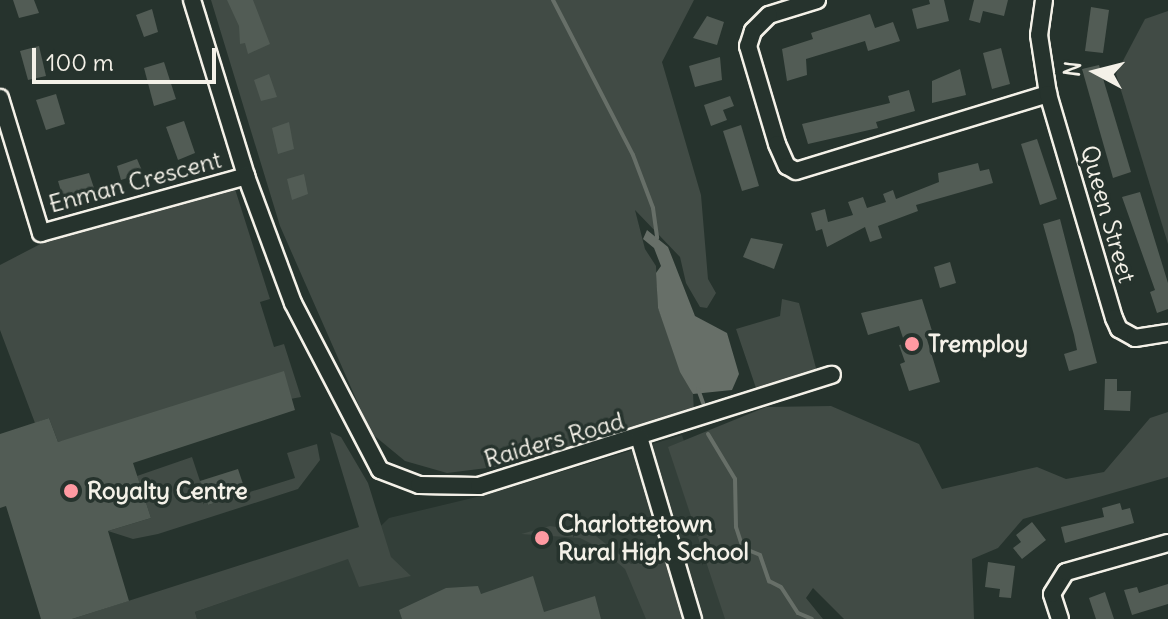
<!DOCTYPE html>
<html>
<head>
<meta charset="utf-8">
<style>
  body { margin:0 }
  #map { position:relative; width:1168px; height:619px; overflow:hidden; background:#26332d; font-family:Delius,sans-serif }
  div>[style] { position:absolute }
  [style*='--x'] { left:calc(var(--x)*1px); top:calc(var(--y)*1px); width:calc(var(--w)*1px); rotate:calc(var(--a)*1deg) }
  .built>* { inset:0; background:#333f39 }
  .green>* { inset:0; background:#414b45 }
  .water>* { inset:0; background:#676f68 }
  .stream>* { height:4px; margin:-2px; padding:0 2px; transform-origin:2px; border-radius:2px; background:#676f68 }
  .building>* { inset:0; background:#525c55 }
  .roads { filter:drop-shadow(2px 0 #f4f1e8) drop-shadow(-2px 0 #f4f1e8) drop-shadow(0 2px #f4f1e8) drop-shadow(0 -2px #f4f1e8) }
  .minor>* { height:16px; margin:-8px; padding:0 8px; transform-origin:8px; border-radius:8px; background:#26332d }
  .dots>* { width:22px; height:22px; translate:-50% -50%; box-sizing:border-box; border:4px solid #26332d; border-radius:50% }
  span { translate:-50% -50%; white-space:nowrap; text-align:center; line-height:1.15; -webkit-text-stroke:7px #26332d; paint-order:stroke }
  .street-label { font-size:24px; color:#f4f1e8 }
  .poi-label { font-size:24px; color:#f4f1e8; font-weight:700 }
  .left { translate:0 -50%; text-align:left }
  .north { position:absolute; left:1056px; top:32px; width:80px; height:80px; -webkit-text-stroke:6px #26332d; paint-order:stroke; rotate:277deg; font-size:22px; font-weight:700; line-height:32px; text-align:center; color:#f4f1e8 }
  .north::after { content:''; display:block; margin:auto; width:28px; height:36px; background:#f4f1e8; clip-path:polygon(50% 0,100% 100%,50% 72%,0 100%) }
  .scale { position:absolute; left:32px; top:48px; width:184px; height:36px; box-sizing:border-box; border:4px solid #f4f1e8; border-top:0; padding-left:10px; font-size:24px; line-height:28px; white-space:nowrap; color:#f4f1e8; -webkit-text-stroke:6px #26332d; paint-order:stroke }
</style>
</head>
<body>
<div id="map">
  <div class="built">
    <i style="clip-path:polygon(682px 435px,741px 619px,197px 619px,195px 612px,348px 558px,389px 518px,489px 494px)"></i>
  </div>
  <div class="green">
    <i style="clip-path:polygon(211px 0,694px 0,662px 62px,701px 195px,708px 279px,716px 293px,707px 308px,700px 307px,686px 283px,680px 257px,635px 210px,645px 249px,656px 266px,658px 308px,693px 394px,694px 412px,495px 467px,447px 473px,405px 461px,371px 433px,280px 226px)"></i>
    <i style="clip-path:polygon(1168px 11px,1168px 244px,1116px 74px,1145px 19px)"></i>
    <i style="clip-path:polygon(235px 189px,270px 299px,260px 302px,274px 347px,284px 344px,301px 397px,58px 442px,49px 418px,35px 423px,0 330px,0 265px,50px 239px)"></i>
    <i style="clip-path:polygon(782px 299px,799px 303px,817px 372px,758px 394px,736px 329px,780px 316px)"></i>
    <i style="clip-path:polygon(831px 406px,919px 444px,942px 489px,1037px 467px,1066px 479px,1104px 472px,1150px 418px,1168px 412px,1168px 477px,1023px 519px,998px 548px,972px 559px,974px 619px,844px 619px,813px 588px,806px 598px,823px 619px,725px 619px,668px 447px,766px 407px)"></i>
    <i style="clip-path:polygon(330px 432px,341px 437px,368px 483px,391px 557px,411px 576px,359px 587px,348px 559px,195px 612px,197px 619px,72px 619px,359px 527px)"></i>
    <i style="clip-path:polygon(317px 444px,320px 460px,298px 489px,158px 534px,133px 539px,108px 531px,151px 518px,137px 476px,192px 457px,208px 505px,295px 478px,287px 453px)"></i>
    <i style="clip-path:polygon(550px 526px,591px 532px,631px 564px,663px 554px,682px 619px,646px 619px,625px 569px,600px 548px,580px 538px,521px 534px)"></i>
  </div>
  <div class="water">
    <i style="clip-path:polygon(647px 230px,668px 247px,695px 316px,727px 333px,739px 374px,732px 390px,693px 394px,680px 372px,658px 308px,656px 273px,661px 266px,654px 248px,643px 239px)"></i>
  </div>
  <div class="stream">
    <i style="--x:553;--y:0;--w:174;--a:62.7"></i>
    <i style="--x:633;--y:155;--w:57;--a:69.3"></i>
    <i style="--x:653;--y:208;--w:30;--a:82"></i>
    <i style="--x:698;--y:389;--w:15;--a:70"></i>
    <i style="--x:708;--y:434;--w:52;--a:59"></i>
    <i style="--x:735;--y:479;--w:48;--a:88.8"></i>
    <i style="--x:736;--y:527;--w:22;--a:72"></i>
    <i style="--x:743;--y:548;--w:18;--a:22"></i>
    <i style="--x:760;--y:555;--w:28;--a:71"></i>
    <i style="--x:769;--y:581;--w:13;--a:27"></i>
    <i style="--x:781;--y:587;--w:31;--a:57"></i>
    <i style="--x:798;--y:613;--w:15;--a:23"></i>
  </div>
  <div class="building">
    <i style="clip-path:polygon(13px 0,34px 0,39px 13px,19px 18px)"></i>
    <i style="clip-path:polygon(227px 0,253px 0,270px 44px,248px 54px,245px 43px,240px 44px,239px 26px)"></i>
    <i style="clip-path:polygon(929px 0,944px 0,949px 21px,917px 29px,912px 9px,930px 4px)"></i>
    <i style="clip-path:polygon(974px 0,1008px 0,1004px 16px,983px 11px,980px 23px,969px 20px)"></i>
    <i style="clip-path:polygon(1091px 7px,1109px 10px,1103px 53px,1085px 51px)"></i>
    <i style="clip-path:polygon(152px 9px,158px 32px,144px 37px,136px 15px)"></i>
    <i style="clip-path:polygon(870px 14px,875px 28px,893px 22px,900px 41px,868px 51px,865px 41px,806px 59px,807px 75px,787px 81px,782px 49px,813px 39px,811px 33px)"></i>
    <i style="clip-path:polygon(707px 16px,724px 22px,717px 45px,693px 38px)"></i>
    <i style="clip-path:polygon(39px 46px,46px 76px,28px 80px,20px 51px)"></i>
    <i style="clip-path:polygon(1001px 48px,1010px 84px,992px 89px,983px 53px)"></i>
    <i style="clip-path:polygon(720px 57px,722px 80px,695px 87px,689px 66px)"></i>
    <i style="clip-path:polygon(164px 62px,176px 99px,154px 106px,144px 68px)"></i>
    <i style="clip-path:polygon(1099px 65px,1131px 172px,1113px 178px,1082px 69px)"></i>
    <i style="clip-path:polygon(960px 69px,966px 95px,932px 103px,932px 81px)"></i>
    <i style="clip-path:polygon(269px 74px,277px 97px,261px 101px,254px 80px)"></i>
    <i style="clip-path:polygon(909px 90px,915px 111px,876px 122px,878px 128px,808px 144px,802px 124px,890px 103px,888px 96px)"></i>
    <i style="clip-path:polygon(56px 94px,65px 124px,46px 130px,36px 100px)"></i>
    <i style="clip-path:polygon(730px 96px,734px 106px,723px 110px,727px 120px,711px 126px,704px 105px)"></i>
    <i style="clip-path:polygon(184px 121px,195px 153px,178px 160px,166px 127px)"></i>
    <i style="clip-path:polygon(289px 122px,294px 149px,278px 154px,272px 128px)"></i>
    <i style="clip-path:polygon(741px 125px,759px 186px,742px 191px,723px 131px)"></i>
    <i style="clip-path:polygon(1037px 139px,1057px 199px,1040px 205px,1021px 144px)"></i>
    <i style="clip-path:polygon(137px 159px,143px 173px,121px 180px,117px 166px)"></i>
    <i style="clip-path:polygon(978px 163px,980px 171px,989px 169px,993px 183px,916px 205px,918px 211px,878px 226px,882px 238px,870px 242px,865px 227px,827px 247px,822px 229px,816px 231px,811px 213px,825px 209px,828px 222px,853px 215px,848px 202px,863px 197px,867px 208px,886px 202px,883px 194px,893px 190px,896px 199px,939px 182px,938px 173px)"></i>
    <i style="clip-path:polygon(89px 173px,94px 188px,63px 198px,58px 181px)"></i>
    <i style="clip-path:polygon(304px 174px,308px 194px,292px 200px,287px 179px)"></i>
    <i style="clip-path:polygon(1140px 192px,1168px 283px,1168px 309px,1157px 313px,1150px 292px,1155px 290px,1122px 197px)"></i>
    <i style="clip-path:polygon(1060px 219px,1097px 363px,1069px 371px,1064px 354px,1077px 350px,1074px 335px,1043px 224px)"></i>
    <i style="clip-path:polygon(751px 238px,783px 244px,774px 269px,743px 257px)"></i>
    <i style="clip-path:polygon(950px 262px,956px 283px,940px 288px,934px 267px)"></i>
    <i style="clip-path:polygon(922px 299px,933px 334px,926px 336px,940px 382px,909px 391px,900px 364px,905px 362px,899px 345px,905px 344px,899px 326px,868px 335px,861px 313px)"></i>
    <i style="clip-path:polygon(284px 371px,295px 410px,133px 463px,151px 518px,108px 531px,129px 601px,72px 619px,41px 619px,6px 506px,0 508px,0 434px,49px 418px,58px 442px)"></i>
    <i style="clip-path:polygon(1105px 379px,1117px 379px,1117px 391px,1131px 391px,1130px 411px,1104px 410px)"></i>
    <i style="clip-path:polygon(238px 469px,246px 493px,208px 505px,200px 481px)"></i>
    <i style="clip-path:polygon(1120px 503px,1122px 510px,1130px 508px,1134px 523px,1065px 543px,1061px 527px,1104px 517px,1102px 508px)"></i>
    <i style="clip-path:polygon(1032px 522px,1046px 540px,1022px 559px,1013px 548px,1021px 542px,1016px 535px)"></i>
    <i style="clip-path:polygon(988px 562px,1015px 566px,1011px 598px,999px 597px,1000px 589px,985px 587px)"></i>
    <i style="clip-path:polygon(533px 576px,544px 612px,595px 596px,601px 619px,402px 619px,399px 610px,446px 588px,478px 586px,481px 594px)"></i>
    <i style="clip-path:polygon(1168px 584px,1168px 604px,1132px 615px,1124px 590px,1137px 587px,1139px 593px)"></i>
    <i style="clip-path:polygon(1105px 592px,1114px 619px,1096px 619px,1089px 598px)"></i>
  </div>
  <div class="roads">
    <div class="minor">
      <i style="--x:192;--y:0;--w:184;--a:72.9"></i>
      <i style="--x:246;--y:176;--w:135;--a:69.7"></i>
      <i style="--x:293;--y:303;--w:188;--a:62.5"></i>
      <i style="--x:380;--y:470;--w:42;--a:21"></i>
      <i style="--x:419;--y:485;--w:60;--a:1"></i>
      <i style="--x:479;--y:486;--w:370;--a:-17.5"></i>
      <i style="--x:817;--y:0;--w:50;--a:162.6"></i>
      <i style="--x:769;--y:15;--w:23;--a:135"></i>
      <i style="--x:753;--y:31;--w:16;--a:108"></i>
      <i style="--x:748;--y:46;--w:102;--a:73.5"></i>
      <i style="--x:777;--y:144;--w:24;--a:66"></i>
      <i style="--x:787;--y:166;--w:10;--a:29"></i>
      <i style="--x:796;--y:171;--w:264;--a:-17"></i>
      <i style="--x:1044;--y:0;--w:35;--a:98"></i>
      <i style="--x:1039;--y:35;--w:60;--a:81.3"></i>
      <i style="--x:1048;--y:94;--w:234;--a:73.6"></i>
      <i style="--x:1114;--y:318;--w:12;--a:66"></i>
      <i style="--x:1119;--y:329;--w:18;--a:29"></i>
      <i style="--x:1135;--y:338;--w:33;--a:-9"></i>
      <i style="--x:0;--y:98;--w:141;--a:73.1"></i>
      <i style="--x:41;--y:233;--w:213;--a:-15.5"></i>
      <i style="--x:639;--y:437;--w:190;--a:73.5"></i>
      <i style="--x:1060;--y:619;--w:26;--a:-108"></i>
      <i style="--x:1052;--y:594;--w:26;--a:-58"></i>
      <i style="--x:1066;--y:572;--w:106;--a:-15.9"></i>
    </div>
  </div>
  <div class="dots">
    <i style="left:912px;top:344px;background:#ff9aa2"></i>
    <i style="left:71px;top:491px;background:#ff9aa2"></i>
    <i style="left:542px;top:538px;background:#ff9aa2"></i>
  </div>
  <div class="street-label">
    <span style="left:135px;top:182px;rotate:-15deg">Enman Crescent</span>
    <span style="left:1108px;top:214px;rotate:74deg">Queen Street</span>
    <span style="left:554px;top:440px;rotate:-16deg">Raiders Road</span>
  </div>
  <div class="poi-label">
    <span class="left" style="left:928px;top:344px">Tremploy</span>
    <span class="left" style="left:87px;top:491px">Royalty Centre</span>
    <span class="left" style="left:558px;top:538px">Charlottetown<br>Rural High School</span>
  </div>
  <div class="north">N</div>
  <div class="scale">100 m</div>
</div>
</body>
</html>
